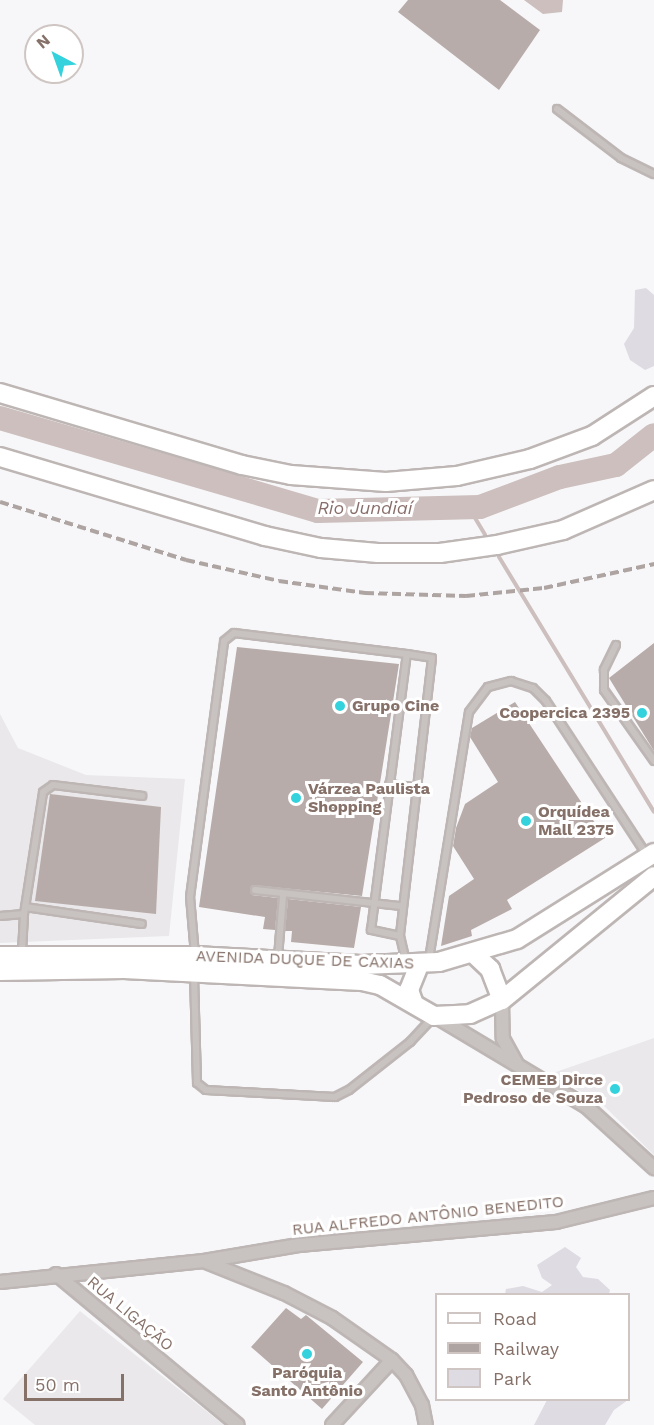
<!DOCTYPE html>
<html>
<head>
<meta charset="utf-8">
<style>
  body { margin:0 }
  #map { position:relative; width:654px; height:1425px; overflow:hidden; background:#f7f7f9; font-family:"Work Sans",sans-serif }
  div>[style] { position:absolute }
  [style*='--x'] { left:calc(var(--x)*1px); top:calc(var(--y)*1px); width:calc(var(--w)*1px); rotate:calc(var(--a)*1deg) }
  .built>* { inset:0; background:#eae8ea }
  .green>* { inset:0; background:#dedbe3 }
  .water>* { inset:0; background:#ccbfbd }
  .stream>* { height:4px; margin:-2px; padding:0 2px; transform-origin:2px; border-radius:2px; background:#ccbfbd }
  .river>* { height:24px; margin:-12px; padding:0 12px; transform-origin:12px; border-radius:12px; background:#ccbfbd }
  .building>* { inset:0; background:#b7aca9 }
  .roads { filter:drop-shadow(2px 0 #bdb6b4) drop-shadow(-2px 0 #bdb6b4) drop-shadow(0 2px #bdb6b4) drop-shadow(0 -2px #bdb6b4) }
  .lane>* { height:6px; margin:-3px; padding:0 3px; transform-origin:3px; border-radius:3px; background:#c8c2c0 }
  .street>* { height:12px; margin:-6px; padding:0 6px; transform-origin:6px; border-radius:6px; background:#c8c2c0 }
  .primary>* { height:18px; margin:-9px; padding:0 9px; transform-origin:9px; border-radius:9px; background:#fff }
  .rail>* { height:4px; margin-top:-2px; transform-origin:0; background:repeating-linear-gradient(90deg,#aea5a2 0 9px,transparent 0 13.5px) }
  .dots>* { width:16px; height:16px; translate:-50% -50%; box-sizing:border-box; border:3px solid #fff; border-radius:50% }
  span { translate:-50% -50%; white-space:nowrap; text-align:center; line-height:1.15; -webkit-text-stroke:6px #fff; paint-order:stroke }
  .poi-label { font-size:16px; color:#867169; font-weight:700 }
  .left { translate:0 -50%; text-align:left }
  .right { translate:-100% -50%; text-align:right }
  .street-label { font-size:16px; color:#867169 }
  .water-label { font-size:18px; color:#886e6a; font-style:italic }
  .legend { position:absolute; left:435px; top:1293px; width:195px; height:108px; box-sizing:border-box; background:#fff; border:2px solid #cfc6c3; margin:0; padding:8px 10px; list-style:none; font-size:18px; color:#867169 }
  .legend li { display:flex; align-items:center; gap:12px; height:30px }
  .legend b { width:30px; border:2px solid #cfc6c3 }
  .north { position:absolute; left:24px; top:24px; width:60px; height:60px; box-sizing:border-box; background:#fff; border:2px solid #cfc6c3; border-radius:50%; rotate:319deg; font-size:16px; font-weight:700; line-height:24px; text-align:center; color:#867169 }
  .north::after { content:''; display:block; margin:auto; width:21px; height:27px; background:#33d2dc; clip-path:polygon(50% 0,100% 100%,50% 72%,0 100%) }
  .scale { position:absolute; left:24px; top:1374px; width:100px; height:27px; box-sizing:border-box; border:3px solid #867169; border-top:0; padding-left:8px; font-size:18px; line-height:21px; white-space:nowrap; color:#867169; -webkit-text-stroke:4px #fff; paint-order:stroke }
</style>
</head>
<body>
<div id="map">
  <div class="built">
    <i style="clip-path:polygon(0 714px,18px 748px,86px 775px,185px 779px,169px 936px,0 943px)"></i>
    <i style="clip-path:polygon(654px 1038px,654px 1155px,601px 1103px,550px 1074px)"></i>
    <i style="clip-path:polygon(80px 1311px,224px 1425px,35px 1425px,3px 1399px)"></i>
  </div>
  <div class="green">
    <i style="clip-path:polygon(646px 288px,654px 295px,654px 366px,645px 370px,630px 360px,624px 344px,634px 328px,635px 290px)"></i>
    <i style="clip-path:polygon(565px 1247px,581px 1258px,576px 1267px,583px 1277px,598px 1279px,610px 1290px,609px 1294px,505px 1294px,506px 1289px,523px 1286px,542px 1292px,552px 1285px,542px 1278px,537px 1265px)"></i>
    <i style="clip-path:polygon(547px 1400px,628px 1400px,614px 1410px,605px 1425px,534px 1425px)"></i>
  </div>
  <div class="water">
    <i style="clip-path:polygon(524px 0,563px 0,562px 12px,543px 14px)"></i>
  </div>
  <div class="stream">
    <i style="--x:469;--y:508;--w:31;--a:59"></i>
    <i style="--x:499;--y:557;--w:298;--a:58.7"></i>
  </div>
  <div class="river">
    <i style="--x:0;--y:418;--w:331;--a:16.3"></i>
    <i style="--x:318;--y:511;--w:162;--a:-1.4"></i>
    <i style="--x:480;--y:507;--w:85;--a:-20.6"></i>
    <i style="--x:560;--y:477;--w:57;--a:-12.1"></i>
    <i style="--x:616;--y:465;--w:48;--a:-38.3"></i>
  </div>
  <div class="building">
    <i style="clip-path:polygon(408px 0,500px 0,540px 30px,499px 90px,398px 12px)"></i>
    <i style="clip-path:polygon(654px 643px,654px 751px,609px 678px)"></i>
    <i style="clip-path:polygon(237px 647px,399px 664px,362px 896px,252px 885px,252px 895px,278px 898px,275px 930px,263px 929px,265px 917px,199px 907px)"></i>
    <i style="clip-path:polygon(515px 702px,605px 838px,507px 900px,512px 909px,471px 930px,472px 936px,441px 946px,449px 896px,474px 879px,453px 846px,456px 828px,465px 804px,498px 782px,470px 737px,472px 728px)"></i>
    <i style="clip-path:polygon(50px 794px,161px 807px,156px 914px,35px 901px)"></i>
    <i style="clip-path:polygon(288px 899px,361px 907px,354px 948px,291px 942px,292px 931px,285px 931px)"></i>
    <i style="clip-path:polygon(286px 1308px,301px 1319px,306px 1315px,363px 1362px,322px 1409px,251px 1347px)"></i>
  </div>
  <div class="roads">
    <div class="lane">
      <i style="--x:557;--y:109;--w:81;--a:37.4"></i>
      <i style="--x:621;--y:158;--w:37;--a:26"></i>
      <i style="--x:616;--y:645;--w:28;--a:116"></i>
      <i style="--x:604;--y:670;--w:20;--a:90"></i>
      <i style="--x:604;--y:690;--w:87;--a:54.8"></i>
      <i style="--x:389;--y:784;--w:26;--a:7"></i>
      <i style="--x:255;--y:890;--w:147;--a:6.3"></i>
      <i style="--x:25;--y:907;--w:118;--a:8.3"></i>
      <i style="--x:24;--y:914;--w:123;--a:-81.1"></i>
      <i style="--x:43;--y:792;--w:12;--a:-35"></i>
      <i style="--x:53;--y:785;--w:90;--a:7"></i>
      <i style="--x:0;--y:916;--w:24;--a:-5"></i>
      <i style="--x:24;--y:914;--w:39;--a:93"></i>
      <i style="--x:400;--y:936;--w:26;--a:77"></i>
      <i style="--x:195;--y:955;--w:58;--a:-94.9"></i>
      <i style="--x:190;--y:897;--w:258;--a:-82.4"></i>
      <i style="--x:224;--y:641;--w:13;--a:-39"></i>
      <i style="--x:234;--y:633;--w:174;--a:6.9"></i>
      <i style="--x:407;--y:654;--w:25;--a:9"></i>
      <i style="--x:432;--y:658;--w:280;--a:96.6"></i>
      <i style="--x:400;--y:936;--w:30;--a:-168"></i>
      <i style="--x:371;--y:930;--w:278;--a:-82.6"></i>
      <i style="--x:278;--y:957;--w:61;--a:-85.3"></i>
      <i style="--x:429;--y:959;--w:250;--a:-80.8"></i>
      <i style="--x:469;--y:712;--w:31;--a:-53"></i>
      <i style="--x:488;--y:687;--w:24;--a:-15"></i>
      <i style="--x:511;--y:681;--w:23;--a:18"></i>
      <i style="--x:533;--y:688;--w:18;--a:45"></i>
      <i style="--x:546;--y:701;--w:183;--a:56.8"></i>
      <i style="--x:194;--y:975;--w:108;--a:88.4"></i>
      <i style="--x:197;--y:1083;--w:11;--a:38"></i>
      <i style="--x:206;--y:1090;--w:129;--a:3.1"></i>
      <i style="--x:335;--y:1097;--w:16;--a:-27"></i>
      <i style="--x:349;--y:1090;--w:78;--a:-38.2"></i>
      <i style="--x:410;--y:1042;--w:33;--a:-47"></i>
    </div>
    <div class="street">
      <i style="--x:502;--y:1000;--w:39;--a:89"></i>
      <i style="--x:503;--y:1039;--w:29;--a:61"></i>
      <i style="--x:435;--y:1016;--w:177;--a:30.9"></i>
      <i style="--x:587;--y:1107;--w:91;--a:42.3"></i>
      <i style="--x:206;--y:1262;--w:84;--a:21.7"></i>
      <i style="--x:284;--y:1293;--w:54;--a:27.5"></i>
      <i style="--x:332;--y:1318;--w:73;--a:35"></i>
      <i style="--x:392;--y:1360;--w:21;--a:47"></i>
      <i style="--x:406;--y:1375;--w:34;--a:62"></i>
      <i style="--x:422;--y:1405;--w:20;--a:79"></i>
      <i style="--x:56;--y:1274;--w:236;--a:39.7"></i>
      <i style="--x:0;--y:1282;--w:205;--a:-5.9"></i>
      <i style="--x:204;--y:1261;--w:96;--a:-9.6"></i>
      <i style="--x:299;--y:1245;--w:258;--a:-5.1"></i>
      <i style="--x:556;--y:1222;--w:101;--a:-13.8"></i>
      <i style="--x:332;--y:1425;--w:88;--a:-47.3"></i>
    </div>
    <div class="primary">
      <i style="--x:0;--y:393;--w:252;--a:16.6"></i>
      <i style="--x:242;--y:465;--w:50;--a:11.5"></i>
      <i style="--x:291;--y:475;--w:95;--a:4.2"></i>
      <i style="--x:386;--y:482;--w:71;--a:-4.8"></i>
      <i style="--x:457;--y:476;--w:75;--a:-13.1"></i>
      <i style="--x:530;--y:459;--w:66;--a:-20.4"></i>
      <i style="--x:592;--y:436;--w:74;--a:-32.8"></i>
      <i style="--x:0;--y:457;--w:277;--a:16.6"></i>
      <i style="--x:265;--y:536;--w:57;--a:12.1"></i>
      <i style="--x:321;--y:548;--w:57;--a:5"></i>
      <i style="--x:378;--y:553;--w:62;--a:0"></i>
      <i style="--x:440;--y:553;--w:58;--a:-8"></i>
      <i style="--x:497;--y:545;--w:68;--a:-12.8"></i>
      <i style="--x:563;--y:530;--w:99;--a:-23.7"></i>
      <i style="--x:475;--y:955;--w:21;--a:43"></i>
      <i style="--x:490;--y:969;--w:33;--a:69"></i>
      <i style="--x:0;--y:956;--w:195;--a:0"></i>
      <i style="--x:195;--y:956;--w:166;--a:3.1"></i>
      <i style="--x:361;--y:965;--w:78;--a:-2.2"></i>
      <i style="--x:439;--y:962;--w:81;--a:-16.4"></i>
      <i style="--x:517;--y:939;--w:162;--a:-32.1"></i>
      <i style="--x:0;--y:971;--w:124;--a:-0.9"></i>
      <i style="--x:124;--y:969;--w:238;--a:2.9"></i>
      <i style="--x:362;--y:981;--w:18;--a:13"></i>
      <i style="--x:380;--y:985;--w:62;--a:29.9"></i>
      <i style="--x:434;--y:1016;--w:36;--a:-3"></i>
      <i style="--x:470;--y:1014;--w:35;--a:-24"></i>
      <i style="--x:502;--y:1000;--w:196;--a:-39.2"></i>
      <i style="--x:414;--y:1004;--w:15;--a:-110"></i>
      <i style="--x:409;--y:990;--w:27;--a:-68"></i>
    </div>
  </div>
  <div class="rail">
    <i style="--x:0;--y:502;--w:195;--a:17.3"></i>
    <i style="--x:186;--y:560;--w:95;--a:12.7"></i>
    <i style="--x:279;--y:581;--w:87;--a:7.9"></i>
    <i style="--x:365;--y:593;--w:101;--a:1.7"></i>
    <i style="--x:466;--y:596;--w:78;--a:-5.9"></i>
    <i style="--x:544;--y:588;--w:113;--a:-12.3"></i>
  </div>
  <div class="dots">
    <i style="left:340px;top:706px;background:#33d2dc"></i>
    <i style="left:642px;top:713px;background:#33d2dc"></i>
    <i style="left:296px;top:798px;background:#33d2dc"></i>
    <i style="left:526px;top:821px;background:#33d2dc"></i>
    <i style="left:615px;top:1089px;background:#33d2dc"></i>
    <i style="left:307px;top:1354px;background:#33d2dc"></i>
  </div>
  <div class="poi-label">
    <span class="left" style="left:352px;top:706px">Grupo Cine</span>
    <span class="right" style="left:630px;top:713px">Coopercica 2395</span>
    <span class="left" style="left:308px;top:798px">Várzea Paulista<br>Shopping</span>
    <span class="left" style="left:538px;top:821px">Orquídea<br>Mall 2375</span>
    <span class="right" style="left:603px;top:1089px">CEMEB Dirce<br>Pedroso de Souza</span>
    <span style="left:307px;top:1382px">Paróquia<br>Santo Antônio</span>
  </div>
  <div class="street-label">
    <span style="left:305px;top:960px;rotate:2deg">AVENIDA DUQUE DE CAXIAS</span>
    <span style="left:428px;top:1216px;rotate:-6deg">RUA ALFREDO ANTÔNIO BENEDITO</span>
    <span style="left:130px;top:1314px;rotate:40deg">RUA LIGAÇÃO</span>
  </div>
  <div class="water-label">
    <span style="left:365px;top:508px">Rio Jundiaí</span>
  </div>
  <ul class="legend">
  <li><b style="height:8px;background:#fff"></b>Road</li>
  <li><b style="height:8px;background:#aea5a2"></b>Railway</li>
  <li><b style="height:16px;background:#dedbe3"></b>Park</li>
  </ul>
  <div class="north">N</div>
  <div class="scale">50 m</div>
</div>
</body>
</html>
